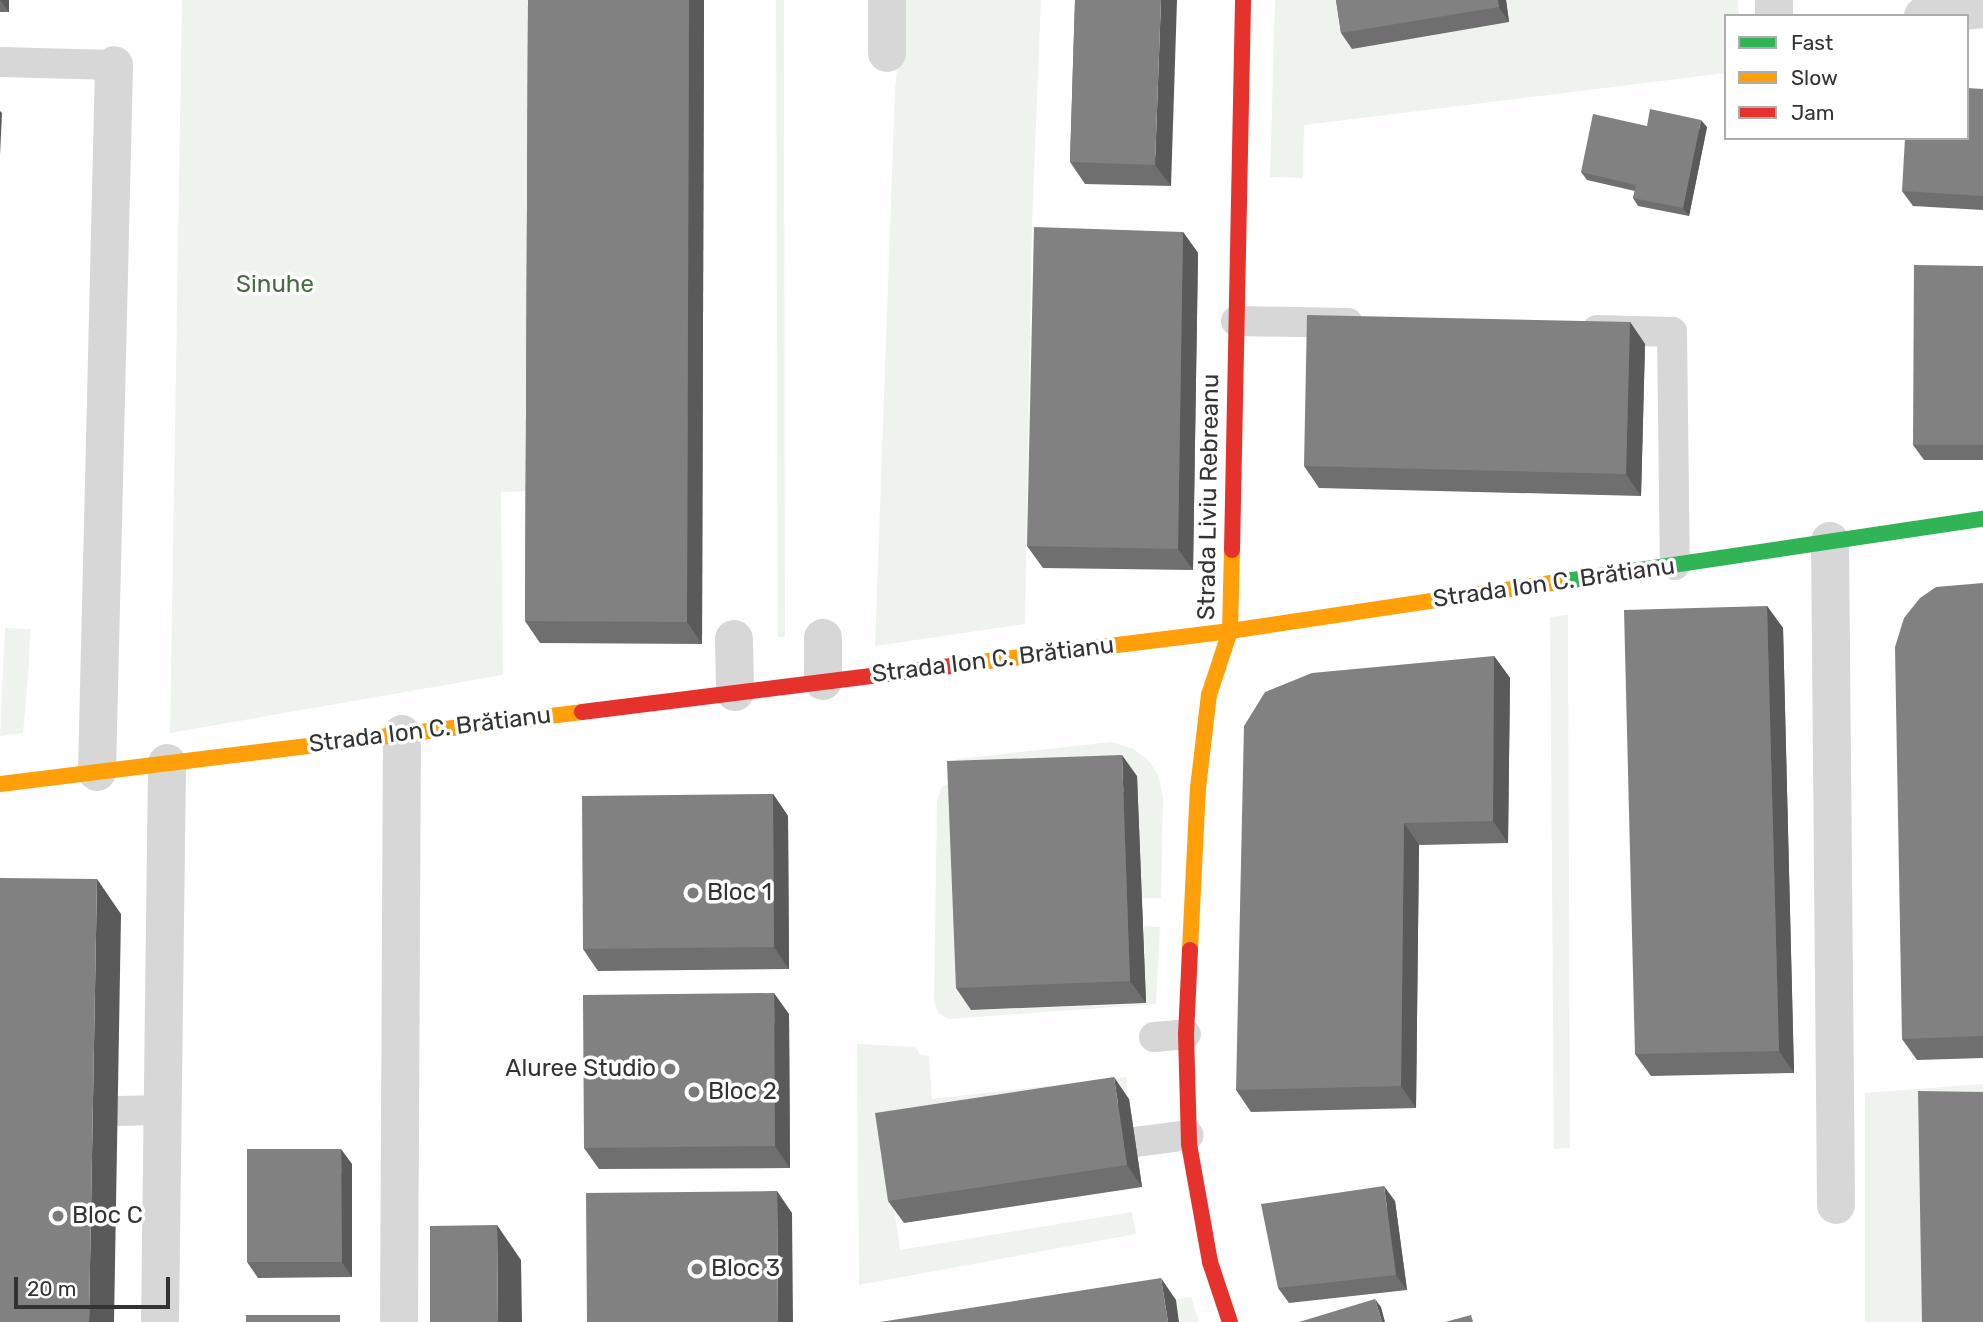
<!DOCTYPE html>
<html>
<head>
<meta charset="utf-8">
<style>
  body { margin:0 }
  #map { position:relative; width:1983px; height:1322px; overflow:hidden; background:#fff; font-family:Rubik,sans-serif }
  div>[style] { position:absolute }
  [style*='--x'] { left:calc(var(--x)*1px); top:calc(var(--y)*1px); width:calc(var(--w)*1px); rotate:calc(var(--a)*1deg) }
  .green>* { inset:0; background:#eff3ee }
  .lane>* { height:30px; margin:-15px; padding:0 15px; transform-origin:15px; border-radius:15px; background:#d7d7d7 }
  .street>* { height:38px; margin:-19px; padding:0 19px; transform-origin:19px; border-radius:19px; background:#d7d7d7 }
  .fast>* { height:16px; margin:-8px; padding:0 8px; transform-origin:8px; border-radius:8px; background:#30b455 }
  .slow>* { height:16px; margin:-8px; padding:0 8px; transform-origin:8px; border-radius:8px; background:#ff9f0a }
  .jam>* { height:16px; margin:-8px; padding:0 8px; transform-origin:8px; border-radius:8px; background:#e5322d }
  .wall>* { inset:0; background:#6f6f6f }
  .shaded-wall>* { inset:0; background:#5a5a5a }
  .building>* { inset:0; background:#818181 }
  .dots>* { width:19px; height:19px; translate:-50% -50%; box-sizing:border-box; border:4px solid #fff; border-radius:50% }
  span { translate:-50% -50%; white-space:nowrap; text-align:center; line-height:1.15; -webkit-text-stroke:7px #fff; paint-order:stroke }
  .park-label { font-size:24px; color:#486b43 }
  .street-label { font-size:24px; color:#333 }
  .poi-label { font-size:24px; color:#333 }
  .left { translate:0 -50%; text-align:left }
  .right { translate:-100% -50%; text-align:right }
  .legend { position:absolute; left:1724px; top:14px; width:245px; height:126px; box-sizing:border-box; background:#fff; border:2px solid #adadad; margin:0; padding:9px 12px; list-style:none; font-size:21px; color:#333 }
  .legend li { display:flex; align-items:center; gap:14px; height:35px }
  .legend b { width:35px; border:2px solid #adadad }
  .scale { position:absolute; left:14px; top:1277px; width:156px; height:32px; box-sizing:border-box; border:4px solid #333; border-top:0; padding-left:9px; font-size:21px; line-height:24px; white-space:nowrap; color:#333; -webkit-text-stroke:5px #fff; paint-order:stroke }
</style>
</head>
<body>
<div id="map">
  <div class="green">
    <i style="clip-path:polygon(182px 0,543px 0,541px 491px,501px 492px,503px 675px,170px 733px)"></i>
    <i style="clip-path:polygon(776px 0,784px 0,785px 637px,778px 637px)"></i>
    <i style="clip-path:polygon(904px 0,1041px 0,1032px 225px,1025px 624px,875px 646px,895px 89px)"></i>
    <i style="clip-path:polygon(1275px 0,1738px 0,1739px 16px,1726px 16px,1726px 73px,1304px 125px,1303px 178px,1270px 177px)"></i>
    <i style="clip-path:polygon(1568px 615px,1570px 1148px,1554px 1149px,1550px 617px)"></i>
    <i style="clip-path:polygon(5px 628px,30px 629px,29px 664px,23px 733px,0 736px)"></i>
    <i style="clip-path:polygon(1112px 742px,1134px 749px,1150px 762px,1159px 777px,1163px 798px,1161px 898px,1142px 898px,1137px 776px,963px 783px,971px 1010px,1145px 1004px,1144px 926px,1160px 927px,1156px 1004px,949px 1019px,938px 1013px,934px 1001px,937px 800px,942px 787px,957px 778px,957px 759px)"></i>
    <i style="clip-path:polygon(857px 1044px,916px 1047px,920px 1055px,929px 1056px,932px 1099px,1127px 1077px,1127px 1093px,883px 1128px,900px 1250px,1132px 1212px,1136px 1234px,859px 1285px)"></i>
    <i style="clip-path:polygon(1983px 1084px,1983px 1119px,1941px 1322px,1865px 1322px,1865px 1093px)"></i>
    <i style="clip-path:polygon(1191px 1297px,1199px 1322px,1180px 1322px,1176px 1299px)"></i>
  </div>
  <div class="lane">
    <i style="--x:0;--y:62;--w:114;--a:1.5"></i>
    <i style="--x:1236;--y:321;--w:112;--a:1"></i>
    <i style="--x:1597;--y:330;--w:75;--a:1.5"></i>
    <i style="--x:1672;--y:332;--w:233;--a:89.3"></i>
    <i style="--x:1154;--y:1037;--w:32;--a:-5"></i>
    <i style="--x:118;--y:1111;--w:44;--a:-1.3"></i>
    <i style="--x:1135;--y:1142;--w:54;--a:-7.4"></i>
  </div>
  <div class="street">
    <i style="--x:1774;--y:0;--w:16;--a:90"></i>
    <i style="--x:1923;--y:16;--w:60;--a:-6.7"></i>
    <i style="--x:887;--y:53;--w:53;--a:-90"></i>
    <i style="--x:1830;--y:541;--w:664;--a:89.48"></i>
    <i style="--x:823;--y:638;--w:43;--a:90"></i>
    <i style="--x:734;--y:639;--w:53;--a:88.9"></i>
    <i style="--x:97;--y:772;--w:707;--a:-88.62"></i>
    <i style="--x:160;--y:1322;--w:559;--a:-89.28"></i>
    <i style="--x:399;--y:1322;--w:588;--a:-89.71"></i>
  </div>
  <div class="fast">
    <i style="--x:1559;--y:582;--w:429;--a:-8.5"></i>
  </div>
  <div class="slow">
    <i style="--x:957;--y:665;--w:275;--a:-7.1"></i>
    <i style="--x:1230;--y:631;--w:333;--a:-8.5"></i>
    <i style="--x:0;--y:784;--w:586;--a:-7.05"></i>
    <i style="--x:1190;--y:950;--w:162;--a:-87.2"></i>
    <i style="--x:1198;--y:788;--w:94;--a:-83.3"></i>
    <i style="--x:1209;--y:695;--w:67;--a:-71.8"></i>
    <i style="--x:1230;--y:631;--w:81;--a:-88.6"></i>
  </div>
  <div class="jam">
    <i style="--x:1232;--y:550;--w:550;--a:-88.85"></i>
    <i style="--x:582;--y:712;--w:378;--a:-7.1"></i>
    <i style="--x:1190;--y:950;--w:84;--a:92.7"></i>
    <i style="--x:1186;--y:1034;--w:110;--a:88.4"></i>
    <i style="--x:1189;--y:1144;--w:120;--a:79.9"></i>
    <i style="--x:1210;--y:1262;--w:63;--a:71.6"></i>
  </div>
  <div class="wall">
    <i style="clip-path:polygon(0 0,9px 0,9px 12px,0 12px)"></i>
    <i style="clip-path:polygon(528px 0,704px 0,702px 644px,540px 643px,525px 621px)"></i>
    <i style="clip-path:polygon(1075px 0,1171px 186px,1085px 184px,1070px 162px)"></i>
    <i style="clip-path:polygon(1336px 0,1506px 0,1509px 22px,1352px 49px,1341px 33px)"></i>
    <i style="clip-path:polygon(1983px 89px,1983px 210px,1913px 206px,1902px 191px)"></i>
    <i style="clip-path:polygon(1707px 127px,1689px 216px,1638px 206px,1633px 198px,1635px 191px,1587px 180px,1581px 172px)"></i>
    <i style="clip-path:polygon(1183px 232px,1198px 253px,1193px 570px,1043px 568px,1027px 546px)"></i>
    <i style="clip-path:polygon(1983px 266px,1983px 460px,1924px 460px,1913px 445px)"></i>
    <i style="clip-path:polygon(1630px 322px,1645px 344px,1641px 496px,1319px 488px,1304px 466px)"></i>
    <i style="clip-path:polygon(1983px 583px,1983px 1058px,1917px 1060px,1902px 1039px)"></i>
    <i style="clip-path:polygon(1767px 606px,1783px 628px,1794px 1073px,1651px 1076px,1635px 1054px)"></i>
    <i style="clip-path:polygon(1494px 656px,1510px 678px,1508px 843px,1419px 845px,1416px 1108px,1251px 1112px,1236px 1090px)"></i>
    <i style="clip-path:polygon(1137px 776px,1146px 1003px,971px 1010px,956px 988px)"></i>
    <i style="clip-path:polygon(773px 794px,788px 816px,789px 969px,598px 971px,583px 949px)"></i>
    <i style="clip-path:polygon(789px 1014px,790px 1168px,599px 1169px,584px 1148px)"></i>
    <i style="clip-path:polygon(1129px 1099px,1142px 1187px,904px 1223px,888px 1201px)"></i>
    <i style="clip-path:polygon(352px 1164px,352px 1277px,258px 1278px,247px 1262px)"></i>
    <i style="clip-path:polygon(1395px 1201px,1407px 1290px,1289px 1303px,1278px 1288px)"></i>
  </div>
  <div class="shaded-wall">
    <i style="clip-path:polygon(0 0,9px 0,9px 12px)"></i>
    <i style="clip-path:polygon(689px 0,704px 0,702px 644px,687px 622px)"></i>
    <i style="clip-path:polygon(1161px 0,1177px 0,1171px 186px,1155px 165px)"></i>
    <i style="clip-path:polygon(1498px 0,1506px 0,1509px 22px,1499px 7px)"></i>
    <i style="clip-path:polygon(0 111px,2px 113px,0 155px)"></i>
    <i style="clip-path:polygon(1701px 120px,1707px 127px,1689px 216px,1683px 208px)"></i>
    <i style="clip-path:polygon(1183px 232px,1198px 253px,1193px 570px,1178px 549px)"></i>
    <i style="clip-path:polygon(1630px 322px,1645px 344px,1641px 496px,1626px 474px)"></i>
    <i style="clip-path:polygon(1767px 606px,1783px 628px,1794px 1073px,1779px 1051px)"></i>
    <i style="clip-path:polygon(1494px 656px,1510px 678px,1508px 843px,1493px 821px)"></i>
    <i style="clip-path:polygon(1122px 755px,1137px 776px,1146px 1003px,1130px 981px)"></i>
    <i style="clip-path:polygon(773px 794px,788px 816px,789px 969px,774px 947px)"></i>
    <i style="clip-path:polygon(1404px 823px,1419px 845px,1416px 1108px,1401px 1086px)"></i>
    <i style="clip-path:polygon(97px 879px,121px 914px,114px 1322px,89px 1322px)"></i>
    <i style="clip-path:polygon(774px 993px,789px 1014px,790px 1168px,775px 1146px)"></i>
    <i style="clip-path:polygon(1114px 1077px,1129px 1099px,1142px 1187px,1127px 1165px)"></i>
    <i style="clip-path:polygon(341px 1149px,352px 1164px,352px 1277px,342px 1262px)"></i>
    <i style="clip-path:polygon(1384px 1186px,1395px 1201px,1407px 1290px,1396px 1275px)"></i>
    <i style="clip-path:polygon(777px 1191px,792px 1213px,793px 1322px,778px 1322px)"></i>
    <i style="clip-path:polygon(497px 1225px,521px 1260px,522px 1322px,498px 1322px)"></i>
    <i style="clip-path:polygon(1161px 1278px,1176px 1300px,1179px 1322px,1168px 1322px)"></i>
    <i style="clip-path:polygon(1375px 1299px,1381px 1307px,1385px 1322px,1382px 1322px)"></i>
  </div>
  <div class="building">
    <i style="clip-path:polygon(528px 0,689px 0,687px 622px,525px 621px)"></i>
    <i style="clip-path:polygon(1075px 0,1161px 0,1155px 165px,1070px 162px)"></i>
    <i style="clip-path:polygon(1336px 0,1498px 0,1499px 7px,1341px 33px)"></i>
    <i style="clip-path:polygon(1967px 88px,1983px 89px,1983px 196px,1902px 191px,1905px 138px,1967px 138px)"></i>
    <i style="clip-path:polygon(1650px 109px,1701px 120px,1683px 208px,1633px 198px,1636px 185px,1581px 172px,1593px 114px,1647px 126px)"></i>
    <i style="clip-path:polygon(1034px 227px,1183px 232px,1178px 549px,1027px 546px)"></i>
    <i style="clip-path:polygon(1914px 265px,1983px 266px,1983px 445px,1913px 445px)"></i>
    <i style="clip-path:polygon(1307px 315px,1630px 322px,1626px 474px,1304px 466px)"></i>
    <i style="clip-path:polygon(1983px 583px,1983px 1036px,1902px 1039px,1895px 647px,1904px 618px,1920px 598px,1936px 587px)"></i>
    <i style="clip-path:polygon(1767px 606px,1779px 1051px,1635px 1054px,1624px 610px)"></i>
    <i style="clip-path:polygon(1494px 656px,1493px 821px,1404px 823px,1401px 1086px,1236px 1090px,1244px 726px,1265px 692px,1312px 673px)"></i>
    <i style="clip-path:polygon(1122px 755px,1130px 981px,956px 988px,947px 761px)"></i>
    <i style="clip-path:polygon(773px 794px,774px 947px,583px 949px,582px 796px)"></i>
    <i style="clip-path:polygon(0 878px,97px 879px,89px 1322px,0 1322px)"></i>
    <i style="clip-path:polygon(774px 993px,775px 1146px,584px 1148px,583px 995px)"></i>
    <i style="clip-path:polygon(1114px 1077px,1127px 1165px,888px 1201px,875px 1113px)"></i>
    <i style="clip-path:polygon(1918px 1091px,1983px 1092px,1983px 1322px,1922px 1322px)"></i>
    <i style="clip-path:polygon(247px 1149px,341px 1149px,342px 1262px,247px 1262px)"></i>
    <i style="clip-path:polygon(1384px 1186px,1396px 1275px,1278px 1288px,1261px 1204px)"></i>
    <i style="clip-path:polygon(777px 1191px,778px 1322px,587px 1322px,586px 1193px)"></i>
    <i style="clip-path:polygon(497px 1225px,498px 1322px,430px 1322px,430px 1226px)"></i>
    <i style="clip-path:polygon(1161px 1278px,1168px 1322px,880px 1322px)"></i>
    <i style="clip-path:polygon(1375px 1299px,1382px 1322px,1299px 1322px)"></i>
    <i style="clip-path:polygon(246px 1315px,340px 1315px,340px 1322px,246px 1322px)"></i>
    <i style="clip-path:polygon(1471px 1315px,1473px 1322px,1445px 1322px)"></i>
  </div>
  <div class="dots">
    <i style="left:693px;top:893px;background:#7a7a7a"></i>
    <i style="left:670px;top:1069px;background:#7a7a7a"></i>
    <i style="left:694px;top:1092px;background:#7a7a7a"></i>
    <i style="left:58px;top:1216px;background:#7a7a7a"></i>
    <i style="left:697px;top:1269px;background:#7a7a7a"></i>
  </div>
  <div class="park-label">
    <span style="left:275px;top:285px">Sinuhe</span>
  </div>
  <div class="street-label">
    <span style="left:1209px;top:497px;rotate:-89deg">Strada Liviu Rebreanu</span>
    <span style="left:1554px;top:583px;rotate:-8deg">Strada Ion C. Brătianu</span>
    <span style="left:993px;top:660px;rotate:-7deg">Strada Ion C. Brătianu</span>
    <span style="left:430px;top:730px;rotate:-7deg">Strada Ion C. Brătianu</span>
  </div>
  <div class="poi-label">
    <span class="left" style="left:707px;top:893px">Bloc 1</span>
    <span class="right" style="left:656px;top:1069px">Aluree Studio</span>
    <span class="left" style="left:708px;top:1092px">Bloc 2</span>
    <span class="left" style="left:72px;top:1216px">Bloc C</span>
    <span class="left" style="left:711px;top:1269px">Bloc 3</span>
  </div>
  <ul class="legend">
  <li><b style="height:9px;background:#30b455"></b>Fast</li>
  <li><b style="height:9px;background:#ff9f0a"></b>Slow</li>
  <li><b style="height:9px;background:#e5322d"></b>Jam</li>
  </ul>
  <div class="scale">20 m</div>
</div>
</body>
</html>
